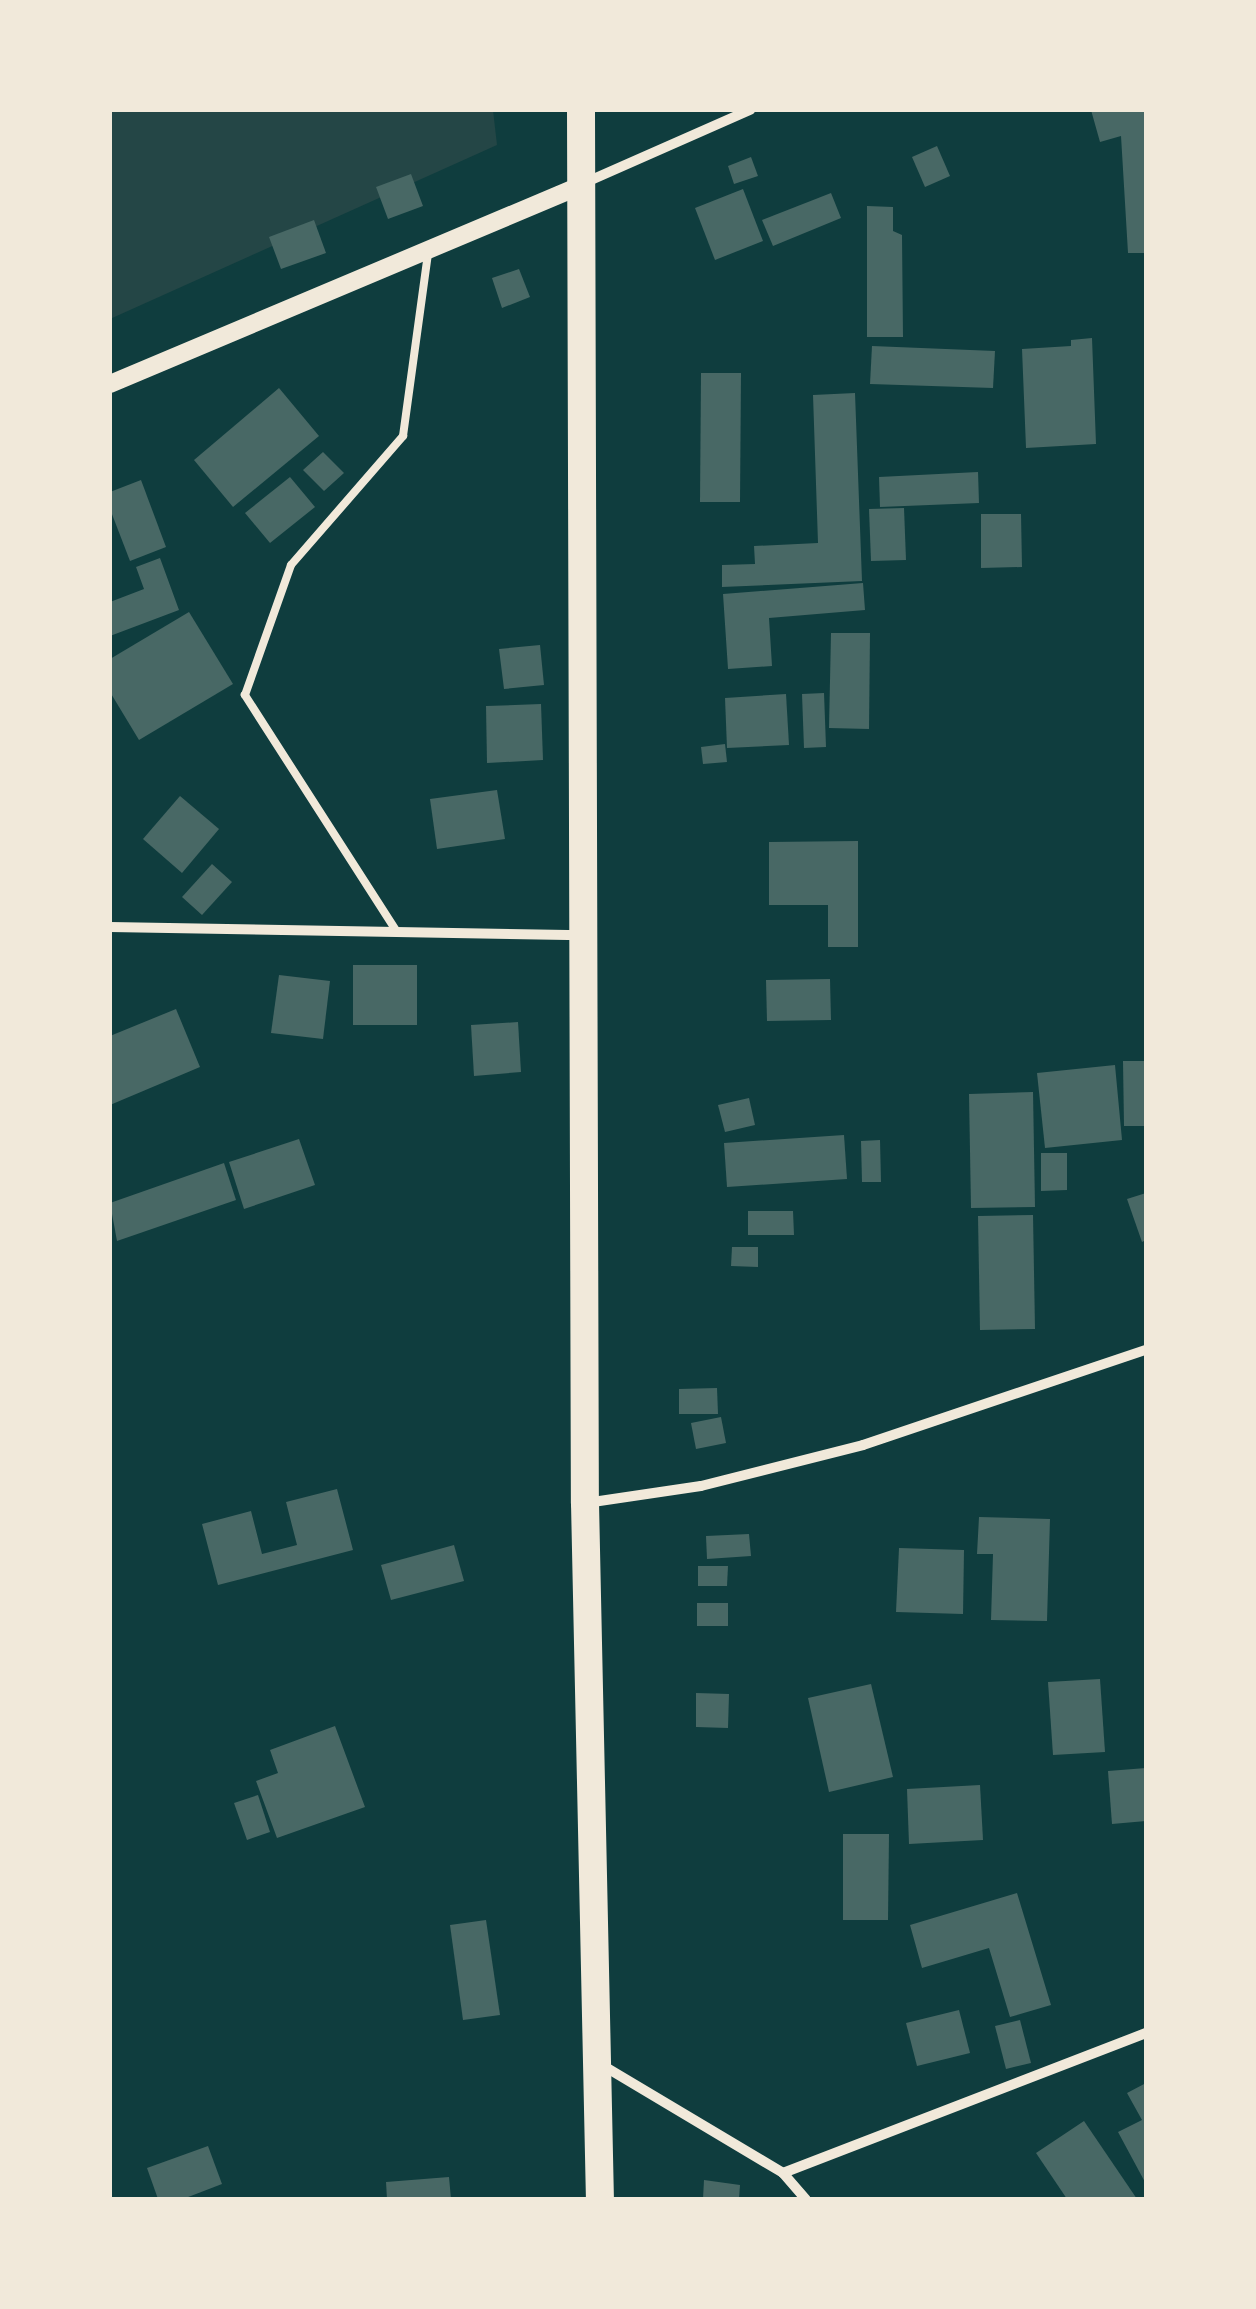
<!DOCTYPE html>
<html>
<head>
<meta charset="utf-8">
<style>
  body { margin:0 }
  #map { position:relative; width:1256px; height:2309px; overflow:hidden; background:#0f3d3e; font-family:Rubik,sans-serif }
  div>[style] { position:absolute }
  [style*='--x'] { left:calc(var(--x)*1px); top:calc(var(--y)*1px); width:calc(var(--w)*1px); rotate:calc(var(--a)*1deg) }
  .green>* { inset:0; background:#244646 }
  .building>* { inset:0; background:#486865 }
  .service>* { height:8px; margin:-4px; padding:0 4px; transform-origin:4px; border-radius:4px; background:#f1e9da }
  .minor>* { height:10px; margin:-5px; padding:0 5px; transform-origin:5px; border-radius:5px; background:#f1e9da }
  .tertiary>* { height:18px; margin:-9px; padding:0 9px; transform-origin:9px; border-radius:9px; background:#f1e9da }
  .trunk>* { height:28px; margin:-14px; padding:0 14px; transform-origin:14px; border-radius:14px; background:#f1e9da }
  span { translate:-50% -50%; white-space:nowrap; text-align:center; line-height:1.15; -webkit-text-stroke:8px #f1e9da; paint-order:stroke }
  .frame { position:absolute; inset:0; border:112px solid #f1e9da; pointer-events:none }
</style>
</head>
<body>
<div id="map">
  <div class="green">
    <i style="clip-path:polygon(110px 110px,493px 110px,497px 145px,110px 319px)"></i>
  </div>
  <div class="building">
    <i style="clip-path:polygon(1091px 110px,1146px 110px,1146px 253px,1128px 253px,1121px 136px,1100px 142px)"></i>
    <i style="clip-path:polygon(937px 146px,950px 176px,925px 187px,912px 157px)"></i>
    <i style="clip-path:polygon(751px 157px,758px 176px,734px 184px,728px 166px)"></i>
    <i style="clip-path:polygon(411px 174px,423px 206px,388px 219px,376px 187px)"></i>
    <i style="clip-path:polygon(743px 189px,763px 241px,715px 260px,695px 208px)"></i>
    <i style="clip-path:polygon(831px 193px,841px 218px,773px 246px,762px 220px)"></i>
    <i style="clip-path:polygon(867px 206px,893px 207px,893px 231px,902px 235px,903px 337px,867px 337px)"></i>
    <i style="clip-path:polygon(314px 220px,326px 253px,281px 269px,269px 237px)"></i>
    <i style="clip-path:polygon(519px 269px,530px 297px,502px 308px,492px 278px)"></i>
    <i style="clip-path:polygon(1092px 338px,1096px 444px,1026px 448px,1022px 349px,1071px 346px,1071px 340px)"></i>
    <i style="clip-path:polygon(872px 346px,995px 351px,993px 388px,870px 384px)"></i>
    <i style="clip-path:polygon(701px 373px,741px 373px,740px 502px,700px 502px)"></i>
    <i style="clip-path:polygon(279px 388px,319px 436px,233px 507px,194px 460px)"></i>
    <i style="clip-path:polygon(855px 393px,862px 581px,722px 587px,722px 565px,755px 564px,754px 546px,818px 543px,813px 395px)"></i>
    <i style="clip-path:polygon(323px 452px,344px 473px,324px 491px,303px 470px)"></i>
    <i style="clip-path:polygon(978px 472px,979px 503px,880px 507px,879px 477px)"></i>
    <i style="clip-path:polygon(290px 477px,315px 507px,270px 543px,245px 513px)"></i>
    <i style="clip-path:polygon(141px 480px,166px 547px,130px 561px,110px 509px,110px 492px)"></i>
    <i style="clip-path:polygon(904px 508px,906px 560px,871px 561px,869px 509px)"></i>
    <i style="clip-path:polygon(981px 514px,1021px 514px,1022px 567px,981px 568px)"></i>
    <i style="clip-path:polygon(160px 558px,179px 610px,110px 636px,110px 602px,144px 589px,136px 567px)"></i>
    <i style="clip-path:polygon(863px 583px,865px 610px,769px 618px,772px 666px,728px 669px,723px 594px)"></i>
    <i style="clip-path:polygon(189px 612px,233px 684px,139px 740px,110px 692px,110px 659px)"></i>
    <i style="clip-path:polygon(831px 633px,870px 633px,869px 729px,829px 728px)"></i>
    <i style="clip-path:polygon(540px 645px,544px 685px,504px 689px,499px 649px)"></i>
    <i style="clip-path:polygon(824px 693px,826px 747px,804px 748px,802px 694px)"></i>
    <i style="clip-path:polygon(786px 694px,789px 745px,727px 748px,725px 698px)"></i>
    <i style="clip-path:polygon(541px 704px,543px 760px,487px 763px,486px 706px)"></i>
    <i style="clip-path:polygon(725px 744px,727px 762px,703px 764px,701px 747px)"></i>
    <i style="clip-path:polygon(497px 790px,505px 839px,437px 849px,430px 799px)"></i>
    <i style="clip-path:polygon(180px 796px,219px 829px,182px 873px,143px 839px)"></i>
    <i style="clip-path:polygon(858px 841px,858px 947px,828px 947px,828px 905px,769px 905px,769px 842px)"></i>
    <i style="clip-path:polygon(212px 864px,232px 882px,202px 915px,182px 897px)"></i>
    <i style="clip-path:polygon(353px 965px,417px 965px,417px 1025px,353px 1025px)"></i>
    <i style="clip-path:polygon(279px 975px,330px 981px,323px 1039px,271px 1033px)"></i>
    <i style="clip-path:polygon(830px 979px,831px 1020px,767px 1021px,766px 980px)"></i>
    <i style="clip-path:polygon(176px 1009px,200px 1067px,110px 1105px,110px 1036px)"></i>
    <i style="clip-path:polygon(518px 1022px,521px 1072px,474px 1076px,471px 1025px)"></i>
    <i style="clip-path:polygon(1123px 1061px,1146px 1061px,1146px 1126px,1124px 1126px)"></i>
    <i style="clip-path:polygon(1115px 1065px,1122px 1140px,1045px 1148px,1037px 1073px)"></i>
    <i style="clip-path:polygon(1033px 1092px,1035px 1207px,971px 1208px,969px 1094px)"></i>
    <i style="clip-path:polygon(749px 1098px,755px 1125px,725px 1132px,718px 1105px)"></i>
    <i style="clip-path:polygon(844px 1135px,847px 1179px,727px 1187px,724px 1143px)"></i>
    <i style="clip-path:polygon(299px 1139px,315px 1185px,244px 1209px,229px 1162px)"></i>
    <i style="clip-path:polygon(880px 1140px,881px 1182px,862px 1182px,861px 1141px)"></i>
    <i style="clip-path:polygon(1041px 1153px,1067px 1153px,1067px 1190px,1041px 1191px)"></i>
    <i style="clip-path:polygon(224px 1163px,236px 1200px,117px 1241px,110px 1203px)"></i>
    <i style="clip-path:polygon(1146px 1193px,1146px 1240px,1142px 1242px,1127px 1199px)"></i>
    <i style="clip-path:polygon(748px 1211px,793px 1211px,794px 1235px,748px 1235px)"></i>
    <i style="clip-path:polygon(1033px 1215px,1035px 1329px,980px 1330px,978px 1216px)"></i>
    <i style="clip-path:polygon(732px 1247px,758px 1247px,758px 1267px,731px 1266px)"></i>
    <i style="clip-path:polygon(717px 1388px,718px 1414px,679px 1414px,679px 1389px)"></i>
    <i style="clip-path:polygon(721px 1417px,726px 1443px,696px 1449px,691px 1423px)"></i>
    <i style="clip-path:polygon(337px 1489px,353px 1550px,218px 1585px,202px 1524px,251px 1511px,262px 1554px,297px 1545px,286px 1502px)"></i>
    <i style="clip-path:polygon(979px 1517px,1050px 1519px,1047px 1621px,991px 1620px,993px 1554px,977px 1554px)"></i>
    <i style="clip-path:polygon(749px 1534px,751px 1556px,707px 1559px,706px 1536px)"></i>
    <i style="clip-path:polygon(454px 1545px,464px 1581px,391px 1600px,381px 1565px)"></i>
    <i style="clip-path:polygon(899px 1548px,964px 1550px,963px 1614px,896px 1612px)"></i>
    <i style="clip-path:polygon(698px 1566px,728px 1566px,727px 1586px,698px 1586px)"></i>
    <i style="clip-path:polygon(697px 1603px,728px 1603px,728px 1626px,697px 1626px)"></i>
    <i style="clip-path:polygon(1100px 1679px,1105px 1752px,1053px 1755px,1048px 1682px)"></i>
    <i style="clip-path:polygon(871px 1684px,893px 1777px,829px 1792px,808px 1698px)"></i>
    <i style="clip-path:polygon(696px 1693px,729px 1694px,728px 1728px,696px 1727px)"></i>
    <i style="clip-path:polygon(335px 1726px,365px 1807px,277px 1838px,256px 1781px,278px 1773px,270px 1750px)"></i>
    <i style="clip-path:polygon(1146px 1768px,1146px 1821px,1112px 1824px,1108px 1771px)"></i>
    <i style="clip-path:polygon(980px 1785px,983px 1840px,909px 1844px,907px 1789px)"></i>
    <i style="clip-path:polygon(258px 1795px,270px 1832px,247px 1840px,234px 1803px)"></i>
    <i style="clip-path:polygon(843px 1834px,889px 1834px,888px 1920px,843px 1920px)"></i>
    <i style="clip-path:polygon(1017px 1893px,1051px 2005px,1010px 2017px,989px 1948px,922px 1968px,910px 1925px)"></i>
    <i style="clip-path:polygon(486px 1920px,500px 2015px,463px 2020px,450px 1925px)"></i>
    <i style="clip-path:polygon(959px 2010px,970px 2053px,917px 2066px,906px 2023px)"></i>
    <i style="clip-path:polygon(1020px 2020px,1031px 2063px,1006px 2069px,995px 2026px)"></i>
    <i style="clip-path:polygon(1146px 2083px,1146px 2184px,1118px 2132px,1142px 2120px,1127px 2093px)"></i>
    <i style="clip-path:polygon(1084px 2121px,1137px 2199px,1067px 2199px,1036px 2153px)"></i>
    <i style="clip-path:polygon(208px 2146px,222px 2184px,183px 2199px,158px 2199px,147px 2168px)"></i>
    <i style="clip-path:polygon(449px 2177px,451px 2199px,387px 2199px,386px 2182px)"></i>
    <i style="clip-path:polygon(704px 2180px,740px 2185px,739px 2199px,703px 2199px)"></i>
  </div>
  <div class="service">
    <i style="--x:397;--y:932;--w:282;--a:-122.7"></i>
    <i style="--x:245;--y:695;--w:138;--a:-70.5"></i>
    <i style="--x:291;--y:565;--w:171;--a:-49"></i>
    <i style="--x:403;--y:436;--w:185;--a:-82.2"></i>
  </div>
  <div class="minor">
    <i style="--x:582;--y:184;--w:184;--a:-23.8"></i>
    <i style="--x:110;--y:927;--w:473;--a:1"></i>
    <i style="--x:586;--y:1503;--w:116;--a:-8.4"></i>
    <i style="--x:701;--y:1486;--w:167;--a:-14.2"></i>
    <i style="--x:863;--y:1445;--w:299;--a:-18.6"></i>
    <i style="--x:602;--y:2065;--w:211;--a:30.8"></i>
    <i style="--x:783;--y:2173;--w:389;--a:-21.1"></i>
    <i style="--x:783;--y:2173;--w:35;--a:49"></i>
  </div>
  <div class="tertiary">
    <i style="--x:110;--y:384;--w:512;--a:-22.86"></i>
  </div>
  <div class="trunk">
    <i style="--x:581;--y:110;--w:1393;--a:89.84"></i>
    <i style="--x:585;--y:1503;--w:696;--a:88.77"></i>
  </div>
  <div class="frame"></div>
</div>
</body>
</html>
